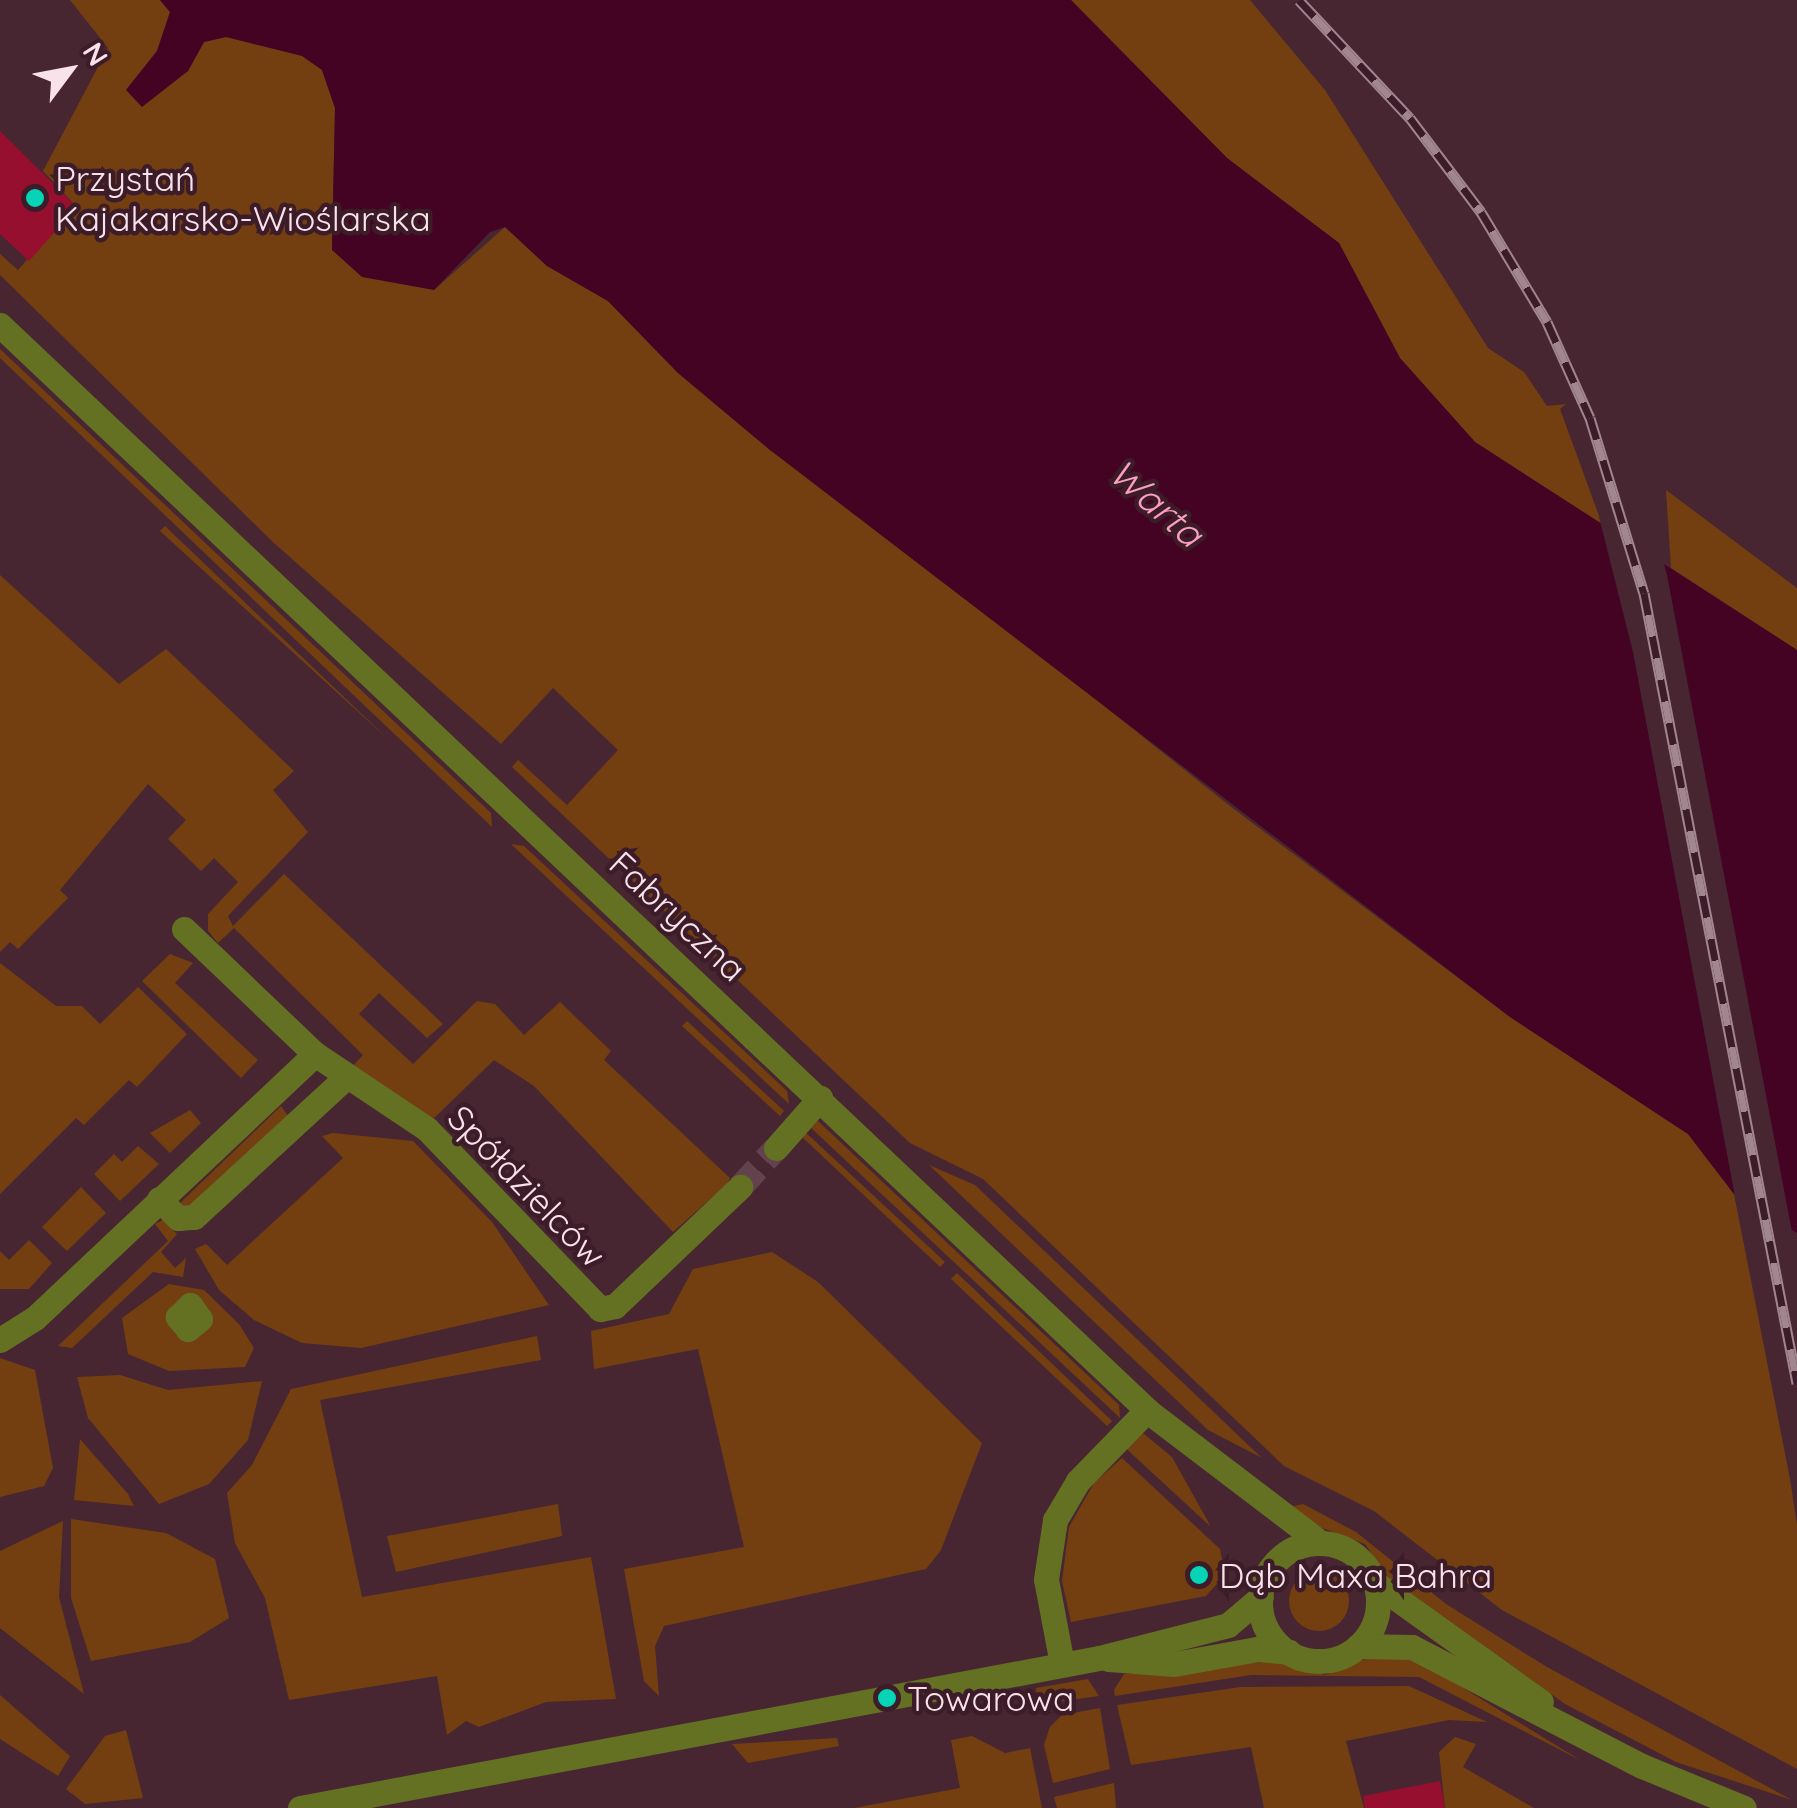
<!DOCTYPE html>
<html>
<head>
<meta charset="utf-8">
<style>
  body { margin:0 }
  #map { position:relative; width:1797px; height:1808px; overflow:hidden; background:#472632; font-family:Quicksand,sans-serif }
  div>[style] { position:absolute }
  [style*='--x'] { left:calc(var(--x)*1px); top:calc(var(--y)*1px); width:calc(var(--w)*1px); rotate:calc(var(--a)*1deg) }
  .green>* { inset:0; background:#733f11 }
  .round { border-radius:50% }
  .water>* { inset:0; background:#440323 }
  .pier>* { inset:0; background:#472632 }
  .building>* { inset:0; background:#970f2e }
  .minor-tunnel>* { height:25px; margin-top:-12.5px; transform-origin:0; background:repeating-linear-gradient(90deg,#62424d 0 25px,transparent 0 37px) }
  .minor>* { height:25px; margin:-12.5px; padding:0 12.5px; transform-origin:12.5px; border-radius:12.5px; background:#647022 }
  .minor>.ring { margin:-12.5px; padding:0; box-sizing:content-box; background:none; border:25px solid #647022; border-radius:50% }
  .rail>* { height:11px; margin-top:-5.5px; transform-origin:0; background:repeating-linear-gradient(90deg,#3c1c28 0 22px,#a1858f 0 44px); box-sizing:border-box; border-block:2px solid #a1858f }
  .dots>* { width:28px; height:28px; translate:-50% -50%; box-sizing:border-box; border:5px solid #3c1c28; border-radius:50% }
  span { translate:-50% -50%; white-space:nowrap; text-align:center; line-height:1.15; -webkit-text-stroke:9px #3c1c28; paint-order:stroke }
  .poi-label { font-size:35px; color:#f9e2e9 }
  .left { translate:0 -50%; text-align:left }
  .street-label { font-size:35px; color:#f9e2e9 }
  .water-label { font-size:38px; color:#fb9ebf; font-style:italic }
  .north { position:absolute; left:20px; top:20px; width:100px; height:100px; -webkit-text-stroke:8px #3c1c28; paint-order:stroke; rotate:58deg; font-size:28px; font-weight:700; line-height:40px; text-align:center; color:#f9e2e9 }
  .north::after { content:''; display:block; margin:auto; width:35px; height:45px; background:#f9e2e9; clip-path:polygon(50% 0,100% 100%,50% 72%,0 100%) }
</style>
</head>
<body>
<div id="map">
  <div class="green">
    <i style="clip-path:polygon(70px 0,160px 0,170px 12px,157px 51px,126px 90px,188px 71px,204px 42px,226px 37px,302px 55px,322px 70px,335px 108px,332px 250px,434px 290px,505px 227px,547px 266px,608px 301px,678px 373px,770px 450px,851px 505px,1230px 806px,1510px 1017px,1688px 1134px,1734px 1194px,1790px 1479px,1797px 1525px,1797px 1769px,1502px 1610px,1374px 1511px,1284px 1466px,983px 1179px,910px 1143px,512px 767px,518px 760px,567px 805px,618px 750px,553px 688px,501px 744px,274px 543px,0 275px,0 254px,18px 270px,75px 205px,43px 171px,108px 48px)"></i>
    <i style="clip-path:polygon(1071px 0,1250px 0,1325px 90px,1488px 348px,1524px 372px,1547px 406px,1566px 404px,1560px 409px,1602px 524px,1475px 442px,1400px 358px,1339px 243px,1227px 158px)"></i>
    <i style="clip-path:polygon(0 349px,491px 813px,492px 827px,0 358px)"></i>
    <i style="clip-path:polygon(1666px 490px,1797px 588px,1797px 650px,1671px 568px)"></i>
    <i style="clip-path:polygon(165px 526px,390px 741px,160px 531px)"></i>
    <i style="clip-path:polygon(0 575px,119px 684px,166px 649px,294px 771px,273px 790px,308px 832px,228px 916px,233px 926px,284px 874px,443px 1024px,427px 1038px,379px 993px,359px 1014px,413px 1064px,477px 1001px,495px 1004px,524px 1035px,560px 1002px,611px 1051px,604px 1060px,730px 1178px,727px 1184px,673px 1232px,534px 1086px,494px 1060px,432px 1120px,348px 1071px,363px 1055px,234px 928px,218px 943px,208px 931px,208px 914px,238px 882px,214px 858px,201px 871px,168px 839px,186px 820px,148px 784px,60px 890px,68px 898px,18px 949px,10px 942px,0 952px)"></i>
    <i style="clip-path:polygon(511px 844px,524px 846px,787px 1091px,789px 1104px)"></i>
    <i style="clip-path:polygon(170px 954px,193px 963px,175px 983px,258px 1060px,241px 1078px,142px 981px)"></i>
    <i style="clip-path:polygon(0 963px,56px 1006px,82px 1006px,100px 1024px,138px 987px,187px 1034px,137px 1087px,129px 1080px,84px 1125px,76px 1118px,0 1194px)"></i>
    <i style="clip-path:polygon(687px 1021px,784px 1111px,780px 1116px,682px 1026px)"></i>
    <i style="clip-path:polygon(281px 1106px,288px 1116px,189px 1208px,179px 1204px)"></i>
    <i style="clip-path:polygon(190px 1110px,201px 1123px,170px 1153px,150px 1133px)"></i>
    <i style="clip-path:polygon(818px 1121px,1119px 1405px,1120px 1418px,808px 1125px)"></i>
    <i style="clip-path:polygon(803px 1130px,945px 1262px,940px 1267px,799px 1134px)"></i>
    <i style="clip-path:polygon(333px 1133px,413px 1141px,492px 1222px,549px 1305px,361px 1348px,302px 1343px,254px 1320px,219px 1290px,195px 1249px,206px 1244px,227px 1265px,343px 1158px,322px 1136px)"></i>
    <i style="clip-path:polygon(138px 1146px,159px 1164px,120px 1201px,94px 1174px,114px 1154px,122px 1162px)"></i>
    <i style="clip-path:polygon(929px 1165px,975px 1185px,1262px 1458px,1208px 1430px)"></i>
    <i style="clip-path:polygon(81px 1187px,106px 1213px,67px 1251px,42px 1227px)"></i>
    <i style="clip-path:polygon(163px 1220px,177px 1234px,161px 1252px,175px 1268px,186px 1258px,183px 1277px,153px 1272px,72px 1348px,58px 1346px,168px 1241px,155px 1224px)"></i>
    <i style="clip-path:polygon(29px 1240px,52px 1263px,29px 1289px,0 1289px,0 1251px,9px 1260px)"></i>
    <i style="clip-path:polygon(772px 1252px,818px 1282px,982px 1443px,941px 1550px,926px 1569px,664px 1626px,655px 1646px,659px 1696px,644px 1681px,624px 1569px,744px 1547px,698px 1349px,594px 1369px,591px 1331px,669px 1314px,693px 1269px)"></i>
    <i style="clip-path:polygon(957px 1273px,1112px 1421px,1107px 1426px,951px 1279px)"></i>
    <i style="clip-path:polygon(169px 1284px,204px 1290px,239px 1324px,254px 1348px,245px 1367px,169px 1371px,128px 1354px,122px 1318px)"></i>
    <i style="clip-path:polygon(537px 1336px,541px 1360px,320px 1400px,362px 1597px,591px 1557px,616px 1699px,546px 1702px,479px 1727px,466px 1721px,447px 1735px,437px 1676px,289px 1700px,265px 1598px,235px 1543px,227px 1493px,252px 1465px,291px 1389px)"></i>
    <i style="clip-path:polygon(0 1358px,35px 1370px,53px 1468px,44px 1486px,0 1497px)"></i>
    <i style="clip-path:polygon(120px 1375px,168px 1390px,262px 1381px,248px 1440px,209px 1484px,159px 1504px,88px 1418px,77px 1377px)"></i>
    <i style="clip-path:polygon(1138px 1429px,1172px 1457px,1211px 1527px,1120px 1443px)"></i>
    <i style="clip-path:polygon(80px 1439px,128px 1494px,134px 1506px,74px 1500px)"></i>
    <i style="clip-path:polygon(1122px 1458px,1220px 1549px,1225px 1575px,1206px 1596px,1071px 1622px,1062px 1581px,1069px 1527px,1094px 1483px)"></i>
    <i style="clip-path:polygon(558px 1504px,562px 1536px,396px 1572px,387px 1536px)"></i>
    <i style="clip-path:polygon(1303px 1504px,1356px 1532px,1446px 1604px,1547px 1667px,1792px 1800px,1676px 1762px,1565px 1704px,1390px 1580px,1365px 1544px,1309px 1523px,1290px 1507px)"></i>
    <i style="clip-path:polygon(71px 1519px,166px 1533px,215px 1559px,229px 1618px,190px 1642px,91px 1661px,71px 1598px)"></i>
    <i style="clip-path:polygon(63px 1521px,59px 1597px,84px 1694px,0 1628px,0 1551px)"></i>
    <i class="round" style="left:1289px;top:1571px;width:60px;height:60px"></i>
    <i style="clip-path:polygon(1381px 1653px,1418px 1660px,1580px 1760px,1419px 1677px,1251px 1675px,1115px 1696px,1114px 1690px,1124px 1674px,1274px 1661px,1325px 1675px)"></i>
    <i style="clip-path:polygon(1088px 1679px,1099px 1696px,1049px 1703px,1037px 1697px,1036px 1688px)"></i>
    <i style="clip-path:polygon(1409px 1686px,1487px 1722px,1449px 1720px,1346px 1741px,1364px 1808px,1264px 1808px,1251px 1747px,1131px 1765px,1117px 1705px,1241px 1687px)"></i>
    <i style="clip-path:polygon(0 1695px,70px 1756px,58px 1776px,0 1739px)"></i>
    <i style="clip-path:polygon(1100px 1708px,1110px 1769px,1053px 1783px,1044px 1745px,1050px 1727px,1062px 1715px)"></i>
    <i style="clip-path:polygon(126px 1730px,143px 1798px,85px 1804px,66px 1789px,105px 1736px)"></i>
    <i style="clip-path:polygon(972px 1736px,1005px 1753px,1030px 1748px,1042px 1808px,854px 1808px,960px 1788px,951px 1740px)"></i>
    <i style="clip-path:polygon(1455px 1737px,1476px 1744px,1463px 1767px,1534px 1808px,1445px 1808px,1439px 1752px)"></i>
    <i style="clip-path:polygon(837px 1738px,839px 1746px,748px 1763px,732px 1744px)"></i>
    <i style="clip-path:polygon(1114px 1783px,1116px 1808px,1057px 1808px,1054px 1797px)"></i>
  </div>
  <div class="water">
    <i style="clip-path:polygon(160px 0,1071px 0,1227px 158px,1339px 243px,1400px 358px,1475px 442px,1797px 650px,1797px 1233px,1734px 1194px,1688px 1134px,1510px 1017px,770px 450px,678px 373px,608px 301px,547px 266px,505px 227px,490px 232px,434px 290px,362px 277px,332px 250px,335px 108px,322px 70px,302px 56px,226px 37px,204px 42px,188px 71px,142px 107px,126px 90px,157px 51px,170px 12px)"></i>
  </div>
  <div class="pier">
    <i style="clip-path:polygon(1599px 517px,1662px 556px,1667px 575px,1793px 1237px,1736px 1202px,1633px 652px)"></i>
  </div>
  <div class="building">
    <i style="clip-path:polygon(0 131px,77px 207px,29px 261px,0 234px)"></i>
    <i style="clip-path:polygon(1440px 1781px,1445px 1808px,1365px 1808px,1363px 1796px)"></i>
  </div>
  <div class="minor-tunnel">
    <i style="--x:740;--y:1187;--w:53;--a:-47.3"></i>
  </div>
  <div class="minor">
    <i style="--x:0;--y:325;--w:1582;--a:43.41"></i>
    <i style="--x:1149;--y:1412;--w:216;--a:37.3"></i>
    <i style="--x:184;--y:929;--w:181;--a:43.7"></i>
    <i style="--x:315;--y:1054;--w:135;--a:33.8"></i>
    <i style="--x:427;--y:1129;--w:250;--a:46.1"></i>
    <i style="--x:600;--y:1309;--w:15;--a:-11"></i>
    <i style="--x:615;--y:1306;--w:173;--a:-43.6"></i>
    <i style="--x:776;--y:1148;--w:67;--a:-48.7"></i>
    <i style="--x:159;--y:1199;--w:27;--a:45"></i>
    <i style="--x:178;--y:1218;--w:16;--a:-4"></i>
    <i style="--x:194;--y:1217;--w:204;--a:-42.6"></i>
    <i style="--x:190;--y:1305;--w:17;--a:54"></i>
    <i style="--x:200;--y:1319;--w:16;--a:140"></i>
    <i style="--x:188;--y:1329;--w:16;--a:-130"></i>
    <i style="--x:178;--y:1317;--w:17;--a:-45"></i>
    <i style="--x:0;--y:1340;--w:41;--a:-32.2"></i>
    <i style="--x:35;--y:1318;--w:385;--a:-43.3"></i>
    <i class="ring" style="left:1260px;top:1543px;width:93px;height:93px"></i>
    <i style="--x:1375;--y:1583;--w:204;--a:35.6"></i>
    <i style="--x:1358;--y:1646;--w:54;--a:1.1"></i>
    <i style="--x:1412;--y:1647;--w:259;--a:27.4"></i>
    <i style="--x:1642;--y:1766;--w:110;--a:22.4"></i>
    <i style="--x:1109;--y:1659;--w:65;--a:4.4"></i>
    <i style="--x:1174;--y:1664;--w:84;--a:-10.2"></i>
    <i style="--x:1257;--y:1649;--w:32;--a:5"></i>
    <i style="--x:1062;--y:1664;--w:86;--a:-100.7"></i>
    <i style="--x:1046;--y:1579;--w:60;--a:-81.3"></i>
    <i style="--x:1055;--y:1520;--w:45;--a:-59.5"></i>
    <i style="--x:1078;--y:1481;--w:99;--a:-45.8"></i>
    <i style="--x:300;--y:1808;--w:813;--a:-10.63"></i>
    <i style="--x:1099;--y:1658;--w:133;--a:-14.3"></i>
    <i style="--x:1228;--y:1625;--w:43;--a:-40.3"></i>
  </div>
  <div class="rail">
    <i style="--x:1299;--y:0;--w:162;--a:46.8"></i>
    <i style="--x:1410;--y:118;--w:118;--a:52.9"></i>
    <i style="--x:1481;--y:212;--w:128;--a:59"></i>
    <i style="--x:1547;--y:322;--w:105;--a:65.9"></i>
    <i style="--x:1590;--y:418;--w:183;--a:72.9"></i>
    <i style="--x:1644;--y:593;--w:805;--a:79.04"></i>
  </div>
  <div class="dots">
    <i style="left:35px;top:198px;background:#05d5b6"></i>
    <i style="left:1199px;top:1575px;background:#05d5b6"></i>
    <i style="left:887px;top:1698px;background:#05d5b6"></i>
  </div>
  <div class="poi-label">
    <span class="left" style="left:55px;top:198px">Przystań<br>Kajakarsko-Wioślarska</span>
    <span class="left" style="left:1219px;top:1575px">Dąb Maxa Bahra</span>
    <span class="left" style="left:907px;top:1698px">Towarowa</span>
  </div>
  <div class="street-label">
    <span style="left:678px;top:916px;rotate:43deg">Fabryczna</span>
    <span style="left:527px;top:1186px;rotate:46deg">Spółdzielców</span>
  </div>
  <div class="water-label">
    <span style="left:1156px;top:503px;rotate:41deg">Warta</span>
  </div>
  <div class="north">N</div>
</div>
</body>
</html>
